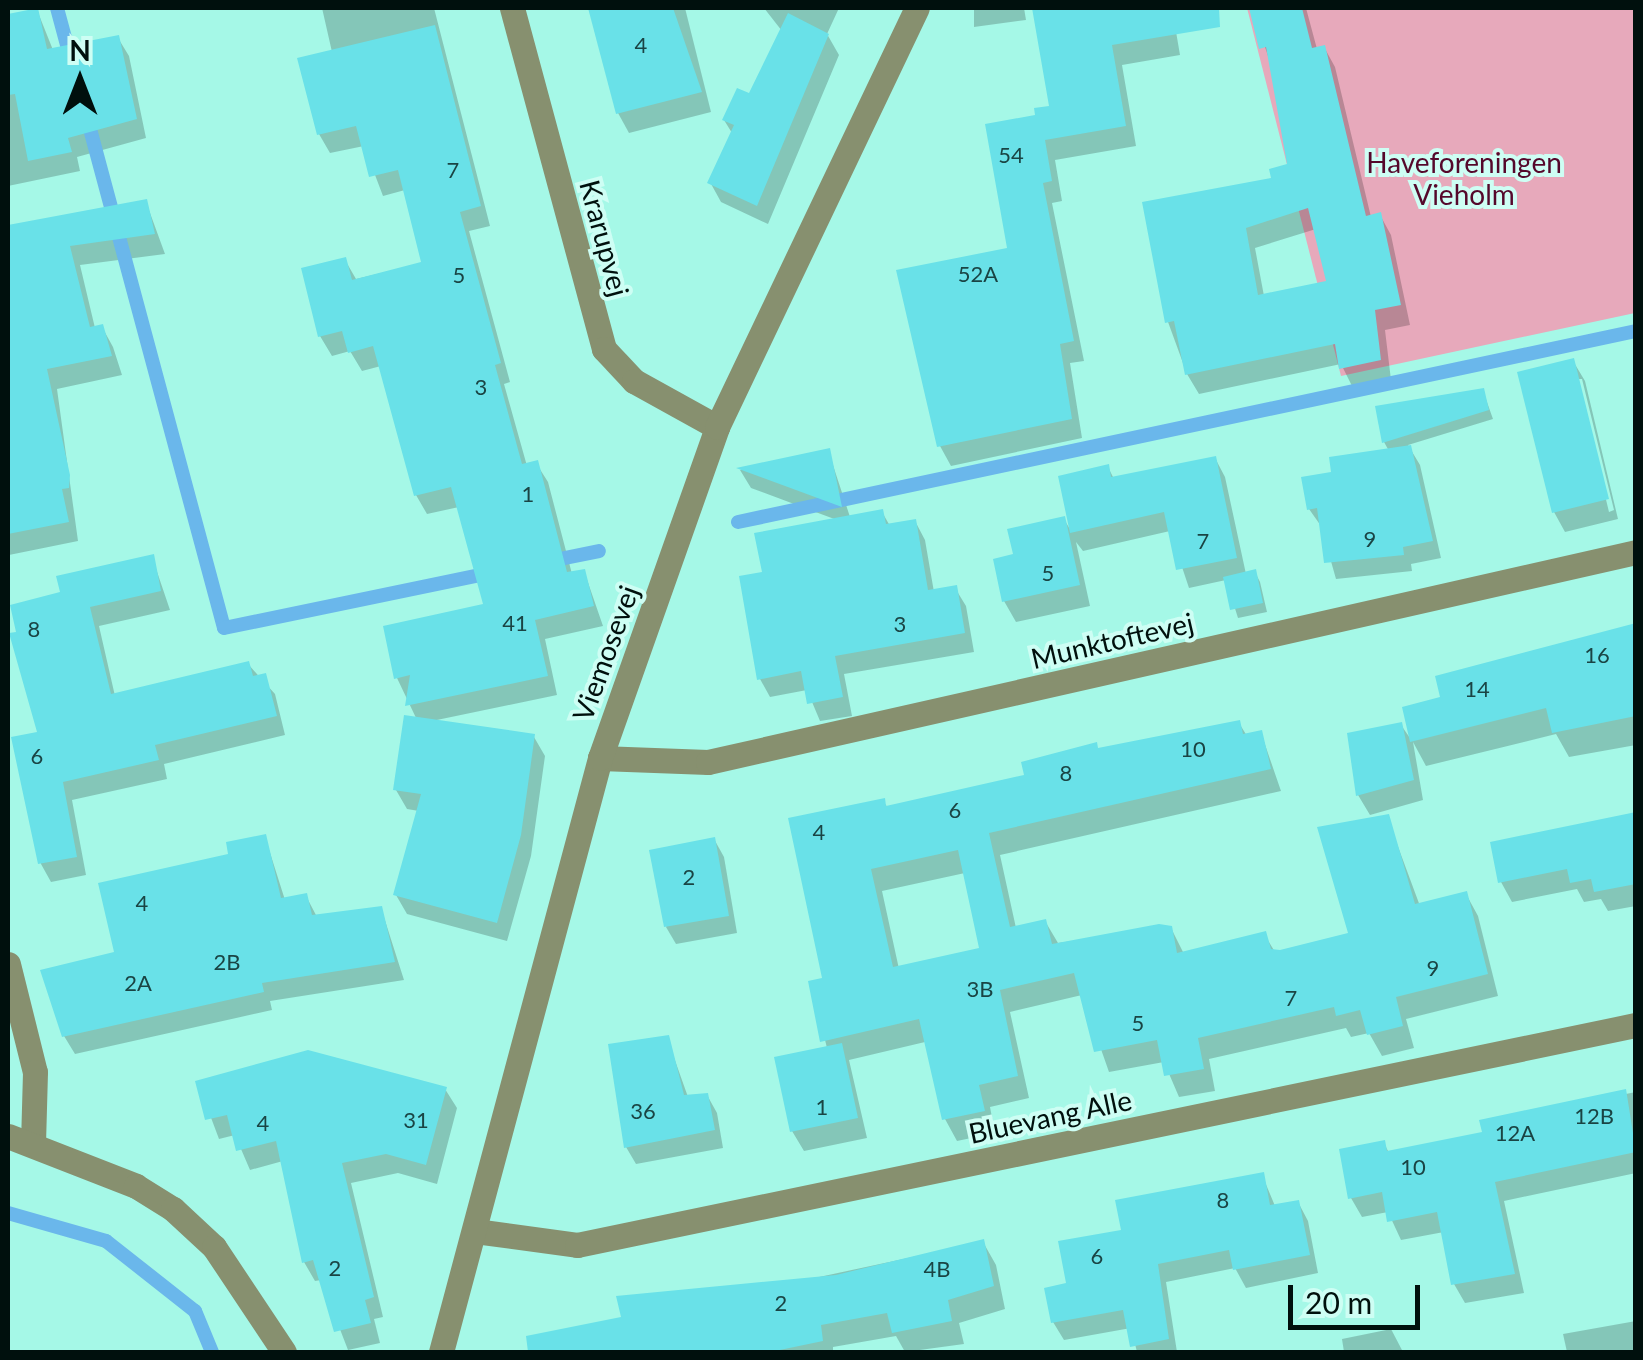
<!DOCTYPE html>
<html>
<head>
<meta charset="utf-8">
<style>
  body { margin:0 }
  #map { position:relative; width:1643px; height:1360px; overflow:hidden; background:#a5f8e7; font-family:Lato,sans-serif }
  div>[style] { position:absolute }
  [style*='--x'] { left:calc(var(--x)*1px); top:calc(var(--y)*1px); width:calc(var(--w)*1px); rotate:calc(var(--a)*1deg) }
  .green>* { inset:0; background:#e7a9bb }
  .shadow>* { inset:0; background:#0003 }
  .stream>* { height:14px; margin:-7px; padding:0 7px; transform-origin:7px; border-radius:7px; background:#6ab7eb }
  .building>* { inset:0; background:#69e1e8 }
  .minor>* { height:25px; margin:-12.5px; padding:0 12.5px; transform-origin:12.5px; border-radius:12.5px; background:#87906f }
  span { translate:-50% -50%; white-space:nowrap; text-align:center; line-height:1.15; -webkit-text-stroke:8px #cefef4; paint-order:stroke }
  .number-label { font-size:22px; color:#1a4444 }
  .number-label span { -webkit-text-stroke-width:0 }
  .park-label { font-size:28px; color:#55082b }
  .street-label { font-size:28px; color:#00100d }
  .frame { position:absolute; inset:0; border:10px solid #00100d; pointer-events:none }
  .north { position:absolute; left:30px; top:30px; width:100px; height:100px; -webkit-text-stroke:8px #cefef4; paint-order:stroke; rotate:0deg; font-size:28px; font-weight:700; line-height:40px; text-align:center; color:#00100d }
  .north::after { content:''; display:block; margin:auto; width:35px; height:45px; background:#00100d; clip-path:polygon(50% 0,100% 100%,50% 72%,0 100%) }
  .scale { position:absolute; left:1288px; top:1285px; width:132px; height:45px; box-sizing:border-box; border:5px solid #00100d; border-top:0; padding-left:12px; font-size:30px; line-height:35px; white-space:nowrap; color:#00100d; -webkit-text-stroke:8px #cefef4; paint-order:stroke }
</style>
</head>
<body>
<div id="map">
  <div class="green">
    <i style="clip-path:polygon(1247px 8px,1635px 8px,1635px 313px,1341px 376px)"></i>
  </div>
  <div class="shadow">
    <i style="clip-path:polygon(322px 8px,434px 8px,490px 226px,469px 231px,510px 382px,504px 384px,527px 466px,536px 463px,548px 482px,572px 574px,584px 571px,603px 626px,545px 639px,557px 695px,432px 721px,534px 737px,545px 756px,531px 856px,507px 941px,407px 914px,396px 895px,419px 811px,407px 809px,396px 790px,417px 720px,397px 678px,486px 606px,459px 507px,427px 514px,416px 495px,381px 366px,362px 371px,350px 351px,332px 356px,320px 336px,304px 270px,345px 260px,356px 279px,424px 263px,405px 190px,383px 196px,364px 146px,330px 153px,319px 134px,332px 52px)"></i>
    <i style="clip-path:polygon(591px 8px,685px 8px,711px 112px,629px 133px,618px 113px)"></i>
    <i style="clip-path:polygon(839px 8px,827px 34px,839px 55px,768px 224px,721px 202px,710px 182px,732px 133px,724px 120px,750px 96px,782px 31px,764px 8px)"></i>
    <i style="clip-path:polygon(974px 8px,1024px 8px,1026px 20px,974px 27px)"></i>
    <i style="clip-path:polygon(1034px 8px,1172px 8px,1180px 55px,1122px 65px,1136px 146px,1055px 160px,1062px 201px,1052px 203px,1084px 361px,1070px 363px,1082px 438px,951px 466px,940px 446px,1010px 250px,1038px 117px,1052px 108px)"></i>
    <i style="clip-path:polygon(evenodd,1252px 8px,1306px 8px,1317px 49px,1324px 47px,1335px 67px,1371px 217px,1380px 215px,1391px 235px,1410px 325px,1385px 330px,1391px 380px,1353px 388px,1341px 364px,1199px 394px,1187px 374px,1168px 322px,1290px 166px,1271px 65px,1252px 8px,1316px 229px,1329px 282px,1264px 296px,1255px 248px,1316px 229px)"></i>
    <i style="clip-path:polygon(37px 10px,53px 50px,118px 38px,129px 56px,146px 138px,77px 157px,80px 171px,8px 186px,8px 17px)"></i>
    <i style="clip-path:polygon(146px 202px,165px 254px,80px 265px,95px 328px,102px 327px,113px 347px,122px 375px,57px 389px,78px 541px,9px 555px,8px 253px)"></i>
    <i style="clip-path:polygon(evenodd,1573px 361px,1585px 381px,1618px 519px,1565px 532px,1554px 512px,1573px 361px,1577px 379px,1582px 379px,1614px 510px,1609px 512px,1577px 379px)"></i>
    <i style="clip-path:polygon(1483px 391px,1493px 419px,1408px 445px,1420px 465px,1441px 558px,1411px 564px,1412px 571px,1336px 579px,1321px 526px,1309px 509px,1334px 474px,1389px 451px,1384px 442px)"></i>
    <i style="clip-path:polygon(828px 450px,850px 517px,882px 512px,890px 526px,915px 521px,925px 540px,934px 592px,955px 588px,966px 606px,974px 652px,844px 674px,852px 716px,820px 721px,807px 690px,770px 697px,760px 679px,765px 574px,837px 520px,751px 488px,740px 470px)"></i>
    <i style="clip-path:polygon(1215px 458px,1225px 477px,1246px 574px,1255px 572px,1260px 582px,1267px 612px,1238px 618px,1226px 580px,1189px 588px,1170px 531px,1083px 551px,1076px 542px,1090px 606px,1016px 622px,1004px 601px,1016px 556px,1064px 519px,1071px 531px,1108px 467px,1114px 479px)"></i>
    <i style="clip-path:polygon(152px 557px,170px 610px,99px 626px,115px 696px,248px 664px,275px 694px,285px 735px,164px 764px,167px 779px,72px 800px,86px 875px,51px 882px,41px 864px,14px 739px,40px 733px,63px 594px)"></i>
    <i style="clip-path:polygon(1636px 626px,1636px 745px,1569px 757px,1556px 734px,1426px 766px,1413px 742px,1423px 800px,1370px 815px,1358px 795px,1401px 725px,1412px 741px,1443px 699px)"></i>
    <i style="clip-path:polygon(evenodd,1239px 723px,1247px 736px,1261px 733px,1281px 791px,1000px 855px,1016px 928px,1045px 921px,1058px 943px,1171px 928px,1184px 954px,1264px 934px,1275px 952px,1351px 934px,1387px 817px,1420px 906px,1466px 894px,1478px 916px,1498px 996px,1406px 1019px,1414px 1048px,1382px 1056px,1369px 1033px,1351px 1037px,1346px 1028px,1209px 1059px,1215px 1091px,1179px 1097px,1164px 1062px,1109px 1072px,1082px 995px,1010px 1012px,1029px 1098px,990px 1107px,995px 1133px,957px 1141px,945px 1119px,925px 1042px,849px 1060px,867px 1138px,804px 1151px,792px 1131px,827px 1048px,811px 983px,825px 980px,883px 801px,888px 808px,1027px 777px,1098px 750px,1239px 723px,965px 873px,982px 950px,899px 969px,882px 891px,965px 873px)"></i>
    <i style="clip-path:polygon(1636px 823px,1636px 906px,1608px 911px,1601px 899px,1584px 902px,1577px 889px,1512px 902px,1501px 882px)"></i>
    <i style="clip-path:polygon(265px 837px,285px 900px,306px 896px,317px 917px,381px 908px,404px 980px,270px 1001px,272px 1010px,75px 1054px,64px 1036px,117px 954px,231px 856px)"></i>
    <i style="clip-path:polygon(714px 839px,724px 857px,737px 933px,676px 944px,666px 927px)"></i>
    <i style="clip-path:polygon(667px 1038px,688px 1097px,707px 1095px,717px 1113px,723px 1148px,636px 1164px,626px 1147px)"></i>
    <i style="clip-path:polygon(198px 1083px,445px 1089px,457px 1108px,437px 1184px,398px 1173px,351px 1183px,383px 1317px,374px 1319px,380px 1343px,348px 1350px,321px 1280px,315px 1281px,304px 1262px,283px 1161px,250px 1170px,235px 1135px,219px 1139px)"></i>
    <i style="clip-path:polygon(1636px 1092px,1636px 1173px,1504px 1201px,1524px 1293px,1465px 1303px,1454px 1284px,1444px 1232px,1401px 1240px,1388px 1212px,1362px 1217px,1351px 1198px,1384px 1143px,1389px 1153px,1485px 1134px,1482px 1122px)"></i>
    <i style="clip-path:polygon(1262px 1175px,1275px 1206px,1298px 1202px,1308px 1221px,1318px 1273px,1246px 1288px,1235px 1268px,1166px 1282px,1177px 1352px,1137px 1352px,1131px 1328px,1064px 1340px,1053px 1322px,1069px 1285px,1124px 1232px)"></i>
    <i style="clip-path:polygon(983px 1242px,996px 1265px,1005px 1309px,959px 1323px,964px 1344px,905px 1352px,896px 1336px,833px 1347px,833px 1352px,551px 1352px,547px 1335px)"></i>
    <i style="clip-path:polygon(1636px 1321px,1636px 1352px,1567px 1352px,1563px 1334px)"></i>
    <i style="clip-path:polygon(1391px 1329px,1403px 1352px,1344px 1352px,1342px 1339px)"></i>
  </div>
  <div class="stream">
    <i style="--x:57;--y:8;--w:54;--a:74.9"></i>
    <i style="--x:86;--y:114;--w:532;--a:74.97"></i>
    <i style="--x:224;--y:628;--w:272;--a:-11.7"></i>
    <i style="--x:738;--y:522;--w:918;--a:-12.01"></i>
    <i style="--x:545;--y:562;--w:55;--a:-11.5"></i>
    <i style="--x:8;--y:1213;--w:102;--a:15.9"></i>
    <i style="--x:106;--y:1241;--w:113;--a:38.2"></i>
    <i style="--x:195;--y:1311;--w:44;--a:67.5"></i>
  </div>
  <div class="building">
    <i style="clip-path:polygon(38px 8px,47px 49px,119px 35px,137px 119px,68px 138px,72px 152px,28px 161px,15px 94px,8px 95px,8px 14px)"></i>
    <i style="clip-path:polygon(588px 8px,673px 8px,702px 92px,616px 114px)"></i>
    <i style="clip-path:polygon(1032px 8px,1219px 8px,1220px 27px,1112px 45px,1126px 126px,1045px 140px,1052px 181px,1043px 183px,1074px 341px,1060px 344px,1072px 419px,937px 447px,896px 270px,1007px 248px,985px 124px,1035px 115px,1034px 108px,1049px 106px)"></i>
    <i style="clip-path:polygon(evenodd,1249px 8px,1302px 8px,1312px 48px,1325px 45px,1366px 216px,1381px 212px,1401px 305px,1375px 310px,1381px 360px,1339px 369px,1335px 344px,1185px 375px,1174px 321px,1165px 323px,1142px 202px,1271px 178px,1269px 169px,1287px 164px,1266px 47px,1259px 49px,1249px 8px,1308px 208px,1326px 281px,1258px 295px,1246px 228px,1308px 208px)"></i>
    <i style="clip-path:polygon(788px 13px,829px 34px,757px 206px,707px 183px,734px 125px,722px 120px,737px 88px,749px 93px)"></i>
    <i style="clip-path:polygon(435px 25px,481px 206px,460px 212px,501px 363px,495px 365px,522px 464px,538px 460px,567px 572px,585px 569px,594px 606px,535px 620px,548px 676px,405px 706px,410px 675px,394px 679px,383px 626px,483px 604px,451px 487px,414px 496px,373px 346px,348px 353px,342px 331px,318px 337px,301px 268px,346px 257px,352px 280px,421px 262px,398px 170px,369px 177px,356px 126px,317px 135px,297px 58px)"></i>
    <i style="clip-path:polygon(147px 199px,155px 234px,70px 246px,90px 327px,103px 324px,112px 356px,47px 369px,70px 475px,69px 488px,62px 489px,69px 522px,8px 534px,8px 225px)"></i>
    <i style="clip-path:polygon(1574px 358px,1609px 499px,1552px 513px,1517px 372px)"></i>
    <i style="clip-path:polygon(1484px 388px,1489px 410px,1382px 443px,1375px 406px)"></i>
    <i style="clip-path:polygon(1411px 445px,1433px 541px,1403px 547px,1404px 555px,1324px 563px,1317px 508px,1307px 510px,1301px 477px,1331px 472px,1329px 457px)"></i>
    <i style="clip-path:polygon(830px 448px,842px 507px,736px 468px)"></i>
    <i style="clip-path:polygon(1216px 456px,1237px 558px,1176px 570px,1164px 512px,1070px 533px,1058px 476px,1109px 464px,1111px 477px)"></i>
    <i style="clip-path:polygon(883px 509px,886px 524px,916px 519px,928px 590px,957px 585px,965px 633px,835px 656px,843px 697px,807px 704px,801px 671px,757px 680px,739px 576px,762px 572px,754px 533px)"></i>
    <i style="clip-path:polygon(1065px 516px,1080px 585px,1002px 602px,993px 559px,1013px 554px,1007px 529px)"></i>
    <i style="clip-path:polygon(154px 554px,161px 591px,90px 607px,111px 694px,249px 661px,253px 676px,266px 673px,277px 716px,155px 745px,159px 760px,63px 782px,77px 857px,38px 864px,11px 737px,37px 732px,9px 633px,16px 632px,10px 605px,60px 592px,56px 576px)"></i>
    <i style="clip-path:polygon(1256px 569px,1263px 603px,1230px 610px,1223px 577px)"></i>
    <i style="clip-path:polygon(1636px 623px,1636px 716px,1552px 733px,1546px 708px,1410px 742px,1402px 707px,1440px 697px,1435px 676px)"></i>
    <i style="clip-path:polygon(404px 715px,535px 734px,521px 835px,497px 923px,393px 895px,421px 794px,393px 790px)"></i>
    <i style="clip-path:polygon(evenodd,1240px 720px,1243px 734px,1262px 730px,1271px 769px,989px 833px,1010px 927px,1046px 919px,1052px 944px,1159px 924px,1172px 926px,1177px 953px,1266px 931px,1271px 949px,1280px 950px,1348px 933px,1317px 827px,1389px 814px,1415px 904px,1467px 891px,1488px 974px,1396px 997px,1403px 1026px,1367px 1035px,1360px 1010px,1336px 1016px,1334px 1007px,1198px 1038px,1204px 1069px,1164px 1076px,1157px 1040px,1094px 1052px,1074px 973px,1000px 990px,1018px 1076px,979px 1085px,985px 1111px,942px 1120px,919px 1019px,820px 1042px,808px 981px,822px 978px,788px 818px,885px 798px,886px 806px,1024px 775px,1021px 762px,1097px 742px,1098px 748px,1240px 720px,958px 850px,979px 948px,893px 967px,871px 869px,958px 850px)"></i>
    <i style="clip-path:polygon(1402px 722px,1414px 780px,1356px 796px,1347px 733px)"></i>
    <i style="clip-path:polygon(1636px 812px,1636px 884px,1594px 892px,1591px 879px,1570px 883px,1567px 869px,1498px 883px,1490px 842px)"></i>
    <i style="clip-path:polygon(266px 834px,281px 898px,307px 893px,312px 915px,382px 906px,395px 962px,262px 983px,264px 992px,62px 1037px,40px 970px,114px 952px,98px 883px,228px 854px,226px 842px)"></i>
    <i style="clip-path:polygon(715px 837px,729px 916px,664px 927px,649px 850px)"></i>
    <i style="clip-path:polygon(669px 1035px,684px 1095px,708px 1093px,715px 1130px,624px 1148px,608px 1044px)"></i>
    <i style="clip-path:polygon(842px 1043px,858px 1118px,790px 1132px,774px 1057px)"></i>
    <i style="clip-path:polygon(308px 1050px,447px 1087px,426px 1165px,386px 1154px,342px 1163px,374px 1297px,365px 1300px,371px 1323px,334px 1332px,313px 1260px,302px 1263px,276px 1141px,236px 1151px,227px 1115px,205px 1120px,195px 1081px)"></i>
    <i style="clip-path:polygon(1626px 1089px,1636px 1152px,1495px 1182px,1515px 1274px,1451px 1285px,1437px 1212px,1387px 1222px,1382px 1192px,1348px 1199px,1339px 1149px,1385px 1140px,1387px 1151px,1482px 1132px,1479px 1120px)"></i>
    <i style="clip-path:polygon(1264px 1172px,1270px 1205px,1299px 1200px,1310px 1255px,1233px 1270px,1229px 1250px,1158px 1264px,1169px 1339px,1130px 1347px,1123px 1310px,1051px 1323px,1044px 1288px,1066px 1283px,1058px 1241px,1121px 1230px,1115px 1200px)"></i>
    <i style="clip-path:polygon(984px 1239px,994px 1286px,948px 1300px,952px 1321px,892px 1333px,887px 1313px,821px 1325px,823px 1341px,770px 1352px,528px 1352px,526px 1336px,621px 1317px,616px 1296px,836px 1275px)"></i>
  </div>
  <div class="minor">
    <i style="--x:512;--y:8;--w:353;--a:74.9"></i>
    <i style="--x:604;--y:349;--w:44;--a:46.8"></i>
    <i style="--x:634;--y:381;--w:95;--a:29"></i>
    <i style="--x:600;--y:758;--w:108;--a:2.1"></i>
    <i style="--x:708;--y:762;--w:951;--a:-12.75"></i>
    <i style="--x:8;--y:964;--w:111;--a:76"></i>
    <i style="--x:35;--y:1072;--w:73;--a:91.6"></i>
    <i style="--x:8;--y:1136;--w:137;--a:21.3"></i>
    <i style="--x:136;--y:1186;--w:44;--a:31.9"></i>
    <i style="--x:173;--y:1209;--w:56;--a:42.8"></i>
    <i style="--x:214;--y:1247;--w:126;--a:56.3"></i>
    <i style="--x:475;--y:1231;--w:103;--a:7.8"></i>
    <i style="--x:577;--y:1245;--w:1082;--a:-11.74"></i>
    <i style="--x:441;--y:1352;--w:615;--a:-75.01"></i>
    <i style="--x:600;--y:758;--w:351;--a:-70.5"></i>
    <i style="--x:717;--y:427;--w:464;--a:-64.5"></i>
  </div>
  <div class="number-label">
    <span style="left:641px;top:45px">4</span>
    <span style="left:1011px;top:155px">54</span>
    <span style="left:453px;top:170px">7</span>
    <span style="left:978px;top:274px">52A</span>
    <span style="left:459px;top:275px">5</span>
    <span style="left:481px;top:387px">3</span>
    <span style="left:528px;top:494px">1</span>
    <span style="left:1370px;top:539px">9</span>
    <span style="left:1203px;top:541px">7</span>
    <span style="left:1048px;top:573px">5</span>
    <span style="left:515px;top:623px">41</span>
    <span style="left:900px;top:624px">3</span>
    <span style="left:34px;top:629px">8</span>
    <span style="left:1597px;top:655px">16</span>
    <span style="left:1477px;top:689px">14</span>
    <span style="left:1193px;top:749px">10</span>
    <span style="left:37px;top:756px">6</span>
    <span style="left:1066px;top:773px">8</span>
    <span style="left:955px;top:810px">6</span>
    <span style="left:819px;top:832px">4</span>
    <span style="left:689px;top:877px">2</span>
    <span style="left:142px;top:903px">4</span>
    <span style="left:227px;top:962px">2B</span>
    <span style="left:1433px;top:968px">9</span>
    <span style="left:138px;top:983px">2A</span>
    <span style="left:980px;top:989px">3B</span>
    <span style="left:1291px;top:998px">7</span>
    <span style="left:1138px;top:1023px">5</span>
    <span style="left:822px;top:1107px">1</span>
    <span style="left:643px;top:1111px">36</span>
    <span style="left:1594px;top:1116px">12B</span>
    <span style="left:416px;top:1120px">31</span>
    <span style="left:263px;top:1123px">4</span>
    <span style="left:1515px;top:1133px">12A</span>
    <span style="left:1413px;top:1167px">10</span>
    <span style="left:1223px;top:1200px">8</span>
    <span style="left:1097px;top:1256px">6</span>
    <span style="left:335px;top:1268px">2</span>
    <span style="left:937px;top:1269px">4B</span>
    <span style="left:781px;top:1303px">2</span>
  </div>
  <div class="park-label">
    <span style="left:1464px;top:178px">Haveforeningen<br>Vieholm</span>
  </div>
  <div class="street-label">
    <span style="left:605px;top:238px;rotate:75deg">Krarupvej</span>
    <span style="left:1112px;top:640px;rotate:-13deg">Munktoftevej</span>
    <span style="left:605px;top:653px;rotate:-70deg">Viemosevej</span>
    <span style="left:1050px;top:1116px;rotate:-12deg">Bluevang Alle</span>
  </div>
  <div class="frame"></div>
  <div class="north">N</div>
  <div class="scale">20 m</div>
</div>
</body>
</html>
